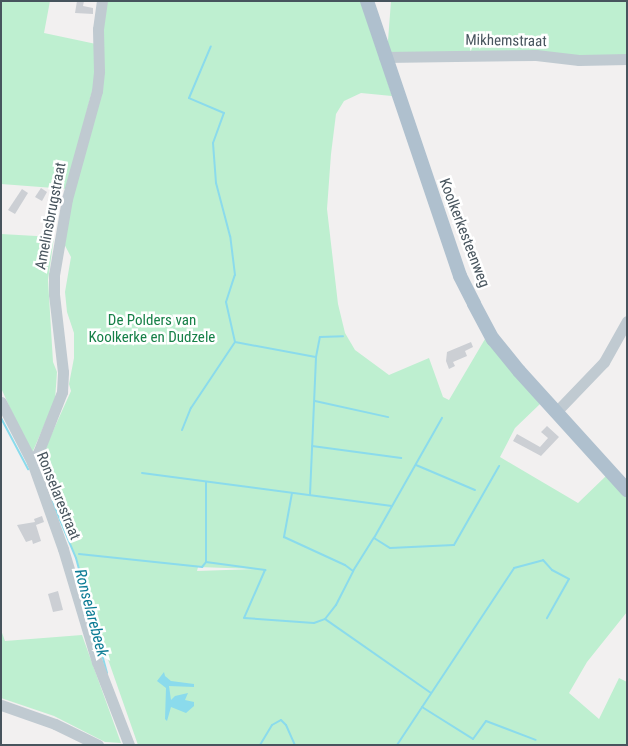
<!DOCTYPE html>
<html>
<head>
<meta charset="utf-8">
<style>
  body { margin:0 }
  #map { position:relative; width:628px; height:746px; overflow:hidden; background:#f2f0f0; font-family:"Roboto Condensed",sans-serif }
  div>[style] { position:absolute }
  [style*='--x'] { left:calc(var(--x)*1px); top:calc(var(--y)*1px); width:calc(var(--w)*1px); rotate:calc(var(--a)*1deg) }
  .green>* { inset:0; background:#beefd0 }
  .water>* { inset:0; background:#8bdbec }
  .stream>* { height:2px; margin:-1px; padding:0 1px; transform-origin:1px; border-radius:1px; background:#8bdbec }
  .building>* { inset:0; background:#cccfd4 }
  .minor>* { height:11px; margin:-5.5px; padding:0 5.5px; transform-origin:5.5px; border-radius:5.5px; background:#c0cad1 }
  .major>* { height:14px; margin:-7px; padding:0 7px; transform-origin:7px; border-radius:7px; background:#afc0ce }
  span { translate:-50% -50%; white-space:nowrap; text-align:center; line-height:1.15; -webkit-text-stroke:5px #fff; paint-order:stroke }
  .street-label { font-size:15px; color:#47545d }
  .park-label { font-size:15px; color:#178048 }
  .water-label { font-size:16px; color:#0d7c95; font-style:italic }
  .frame { position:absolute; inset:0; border:2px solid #47545d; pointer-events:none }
</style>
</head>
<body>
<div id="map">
  <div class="green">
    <i style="clip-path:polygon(1px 1px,50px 1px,44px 33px,96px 44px,97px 71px,67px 189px,1px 184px)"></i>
    <i style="clip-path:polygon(evenodd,104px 1px,362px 1px,392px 96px,361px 93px,344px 101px,336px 114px,331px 154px,327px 209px,338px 304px,345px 333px,355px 350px,389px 375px,429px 358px,443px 397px,449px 400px,485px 339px,540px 404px,515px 428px,500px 457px,578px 503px,606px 476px,627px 498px,627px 612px,587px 662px,569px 693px,599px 719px,619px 678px,627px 682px,627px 745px,138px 745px,103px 645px,76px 558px,46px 479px,42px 462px,48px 442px,71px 391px,69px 384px,74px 358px,74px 333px,67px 312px,65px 292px,71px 257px,61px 238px,85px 138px,104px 1px,198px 567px,255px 569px,197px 571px,198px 567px)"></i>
    <i style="clip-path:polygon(391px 1px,627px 1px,627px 57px,387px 54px)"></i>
    <i style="clip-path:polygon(1px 234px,54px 237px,48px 280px,53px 362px,57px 372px,55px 400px,33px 451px,30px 452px,1px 388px)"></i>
    <i style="clip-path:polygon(1px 630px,5px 641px,82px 635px,121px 743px,105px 742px,54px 716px,1px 698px)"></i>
  </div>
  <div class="water">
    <i style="clip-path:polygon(164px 672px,165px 676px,171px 681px,194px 684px,194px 687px,169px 686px,171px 700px,175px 696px,188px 693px,185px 700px,194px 702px,194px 706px,186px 713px,171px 707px,167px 721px,165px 719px,166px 688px,157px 681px)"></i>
  </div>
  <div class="stream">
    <i style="--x:235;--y:342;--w:82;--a:10.5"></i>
    <i style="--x:316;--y:357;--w:20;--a:-79"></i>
    <i style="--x:320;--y:337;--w:23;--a:-2"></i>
    <i style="--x:315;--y:401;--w:75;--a:12.4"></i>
    <i style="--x:1;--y:418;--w:58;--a:62.1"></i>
    <i style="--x:182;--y:430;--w:24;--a:-68"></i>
    <i style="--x:191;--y:408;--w:79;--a:-56.3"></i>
    <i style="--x:235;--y:342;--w:41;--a:-102.7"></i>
    <i style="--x:226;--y:302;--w:28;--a:-72"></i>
    <i style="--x:235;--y:275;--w:39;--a:-97"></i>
    <i style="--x:230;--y:236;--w:55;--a:-104.8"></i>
    <i style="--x:216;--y:183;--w:40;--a:-94.3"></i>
    <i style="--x:213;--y:143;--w:32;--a:-70"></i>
    <i style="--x:224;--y:113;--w:38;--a:-157"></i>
    <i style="--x:189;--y:98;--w:56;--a:-67.1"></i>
    <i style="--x:312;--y:446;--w:90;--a:7.7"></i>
    <i style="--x:416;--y:465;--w:64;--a:23"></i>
    <i style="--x:142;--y:473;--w:252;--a:7.5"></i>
    <i style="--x:292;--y:493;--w:45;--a:100.3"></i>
    <i style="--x:284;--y:537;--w:67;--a:24.7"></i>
    <i style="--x:345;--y:565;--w:10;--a:37"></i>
    <i style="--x:310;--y:495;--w:138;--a:-87.5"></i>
    <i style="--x:52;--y:501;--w:62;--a:67.2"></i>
    <i style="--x:76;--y:558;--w:119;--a:74.9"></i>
    <i style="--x:374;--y:538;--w:19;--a:32"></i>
    <i style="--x:390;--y:548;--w:64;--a:-2.7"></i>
    <i style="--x:454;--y:545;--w:91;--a:-60.3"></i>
    <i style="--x:79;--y:554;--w:124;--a:6"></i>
    <i style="--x:202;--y:567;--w:6;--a:-51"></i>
    <i style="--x:206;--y:562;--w:80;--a:-90"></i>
    <i style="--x:206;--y:562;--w:60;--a:7.7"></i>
    <i style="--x:265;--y:570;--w:52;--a:113.6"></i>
    <i style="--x:244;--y:618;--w:70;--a:4.1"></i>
    <i style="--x:314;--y:623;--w:12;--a:-20"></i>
    <i style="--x:431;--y:693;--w:129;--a:-145.1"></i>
    <i style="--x:325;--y:619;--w:18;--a:-52"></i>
    <i style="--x:336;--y:605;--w:38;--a:-63"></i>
    <i style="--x:353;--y:571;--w:39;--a:-58"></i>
    <i style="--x:374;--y:538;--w:138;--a:-60.5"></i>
    <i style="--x:422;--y:707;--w:60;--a:32.1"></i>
    <i style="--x:473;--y:739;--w:22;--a:-54"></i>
    <i style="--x:486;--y:721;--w:53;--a:20.8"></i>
    <i style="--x:260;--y:745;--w:23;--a:-59"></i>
    <i style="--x:272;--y:725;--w:10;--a:-29"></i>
    <i style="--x:281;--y:720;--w:7;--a:45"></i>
    <i style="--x:286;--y:725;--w:22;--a:66"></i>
    <i style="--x:397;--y:745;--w:212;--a:-56.5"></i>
    <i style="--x:514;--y:568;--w:30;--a:-15"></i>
    <i style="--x:543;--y:560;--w:13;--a:48"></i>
    <i style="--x:552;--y:570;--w:19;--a:28"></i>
    <i style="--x:569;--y:579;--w:45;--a:119.4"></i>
  </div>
  <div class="building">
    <i style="clip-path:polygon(77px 1px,84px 1px,83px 6px,93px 8px,93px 14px,75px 13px)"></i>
    <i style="clip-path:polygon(41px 188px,47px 192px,42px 201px,35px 197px)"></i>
    <i style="clip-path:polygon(22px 189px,28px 193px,15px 214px,8px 210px)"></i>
    <i style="clip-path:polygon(471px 342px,473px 347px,465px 351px,467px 356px,453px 362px,455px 366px,449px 369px,446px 361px,447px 352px)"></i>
    <i style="clip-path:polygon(547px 426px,559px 437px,541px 456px,513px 441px,517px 434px,540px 447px,548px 438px,541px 432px)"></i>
    <i style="clip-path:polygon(42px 516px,44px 522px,36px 525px,41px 541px,33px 544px,32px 540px,26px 542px,17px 525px,35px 522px,34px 519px)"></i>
    <i style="clip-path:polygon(58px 591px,63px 610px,53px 612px,48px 594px)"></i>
  </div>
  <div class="minor">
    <i style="--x:384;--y:57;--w:152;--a:-0.8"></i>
    <i style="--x:536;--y:55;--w:43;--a:6.6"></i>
    <i style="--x:579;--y:60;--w:48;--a:-1.2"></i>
    <i style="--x:1;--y:402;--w:68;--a:62.7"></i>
    <i style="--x:32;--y:462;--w:92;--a:70.4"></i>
    <i style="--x:63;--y:549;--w:118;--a:73.3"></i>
    <i style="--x:97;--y:662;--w:89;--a:68.9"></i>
    <i style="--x:556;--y:412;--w:69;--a:-46.2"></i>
    <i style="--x:604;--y:362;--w:47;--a:-60.7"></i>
    <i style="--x:32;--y:462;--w:11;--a:-56"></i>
    <i style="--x:38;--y:453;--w:66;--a:-68.5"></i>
    <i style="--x:62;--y:392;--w:20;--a:-87"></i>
    <i style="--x:63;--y:372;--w:79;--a:-96.6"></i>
    <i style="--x:54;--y:294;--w:19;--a:-90"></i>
    <i style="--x:54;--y:275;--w:77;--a:-80.3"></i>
    <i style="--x:67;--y:199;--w:112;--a:-74.5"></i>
    <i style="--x:97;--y:91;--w:20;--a:-84"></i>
    <i style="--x:99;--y:71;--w:42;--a:-91.4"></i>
    <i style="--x:98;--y:29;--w:28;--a:-82"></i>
    <i style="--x:1;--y:705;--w:57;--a:19.4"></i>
    <i style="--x:55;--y:724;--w:48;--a:26"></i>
  </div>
  <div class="major">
    <i style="--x:367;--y:1;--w:290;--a:71.3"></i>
    <i style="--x:460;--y:276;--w:31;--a:63"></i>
    <i style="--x:474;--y:304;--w:40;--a:62"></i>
    <i style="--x:493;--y:339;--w:41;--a:50.9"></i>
    <i style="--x:519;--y:371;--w:161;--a:47.8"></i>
  </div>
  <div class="street-label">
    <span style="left:506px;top:41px;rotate:1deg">Mikhemstraat</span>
    <span style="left:51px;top:216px;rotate:-79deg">Amelinsbrugstraat</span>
    <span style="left:464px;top:233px;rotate:69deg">Koolkerkesteenweg</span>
    <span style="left:58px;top:496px;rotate:68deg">Ronselarestraat</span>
  </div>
  <div class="park-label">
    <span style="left:152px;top:329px">De Polders van<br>Koolkerke en Dudzele</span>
  </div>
  <div class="water-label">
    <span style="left:91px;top:613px;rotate:75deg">Ronselarebeek</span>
  </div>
  <div class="frame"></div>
</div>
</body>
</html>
